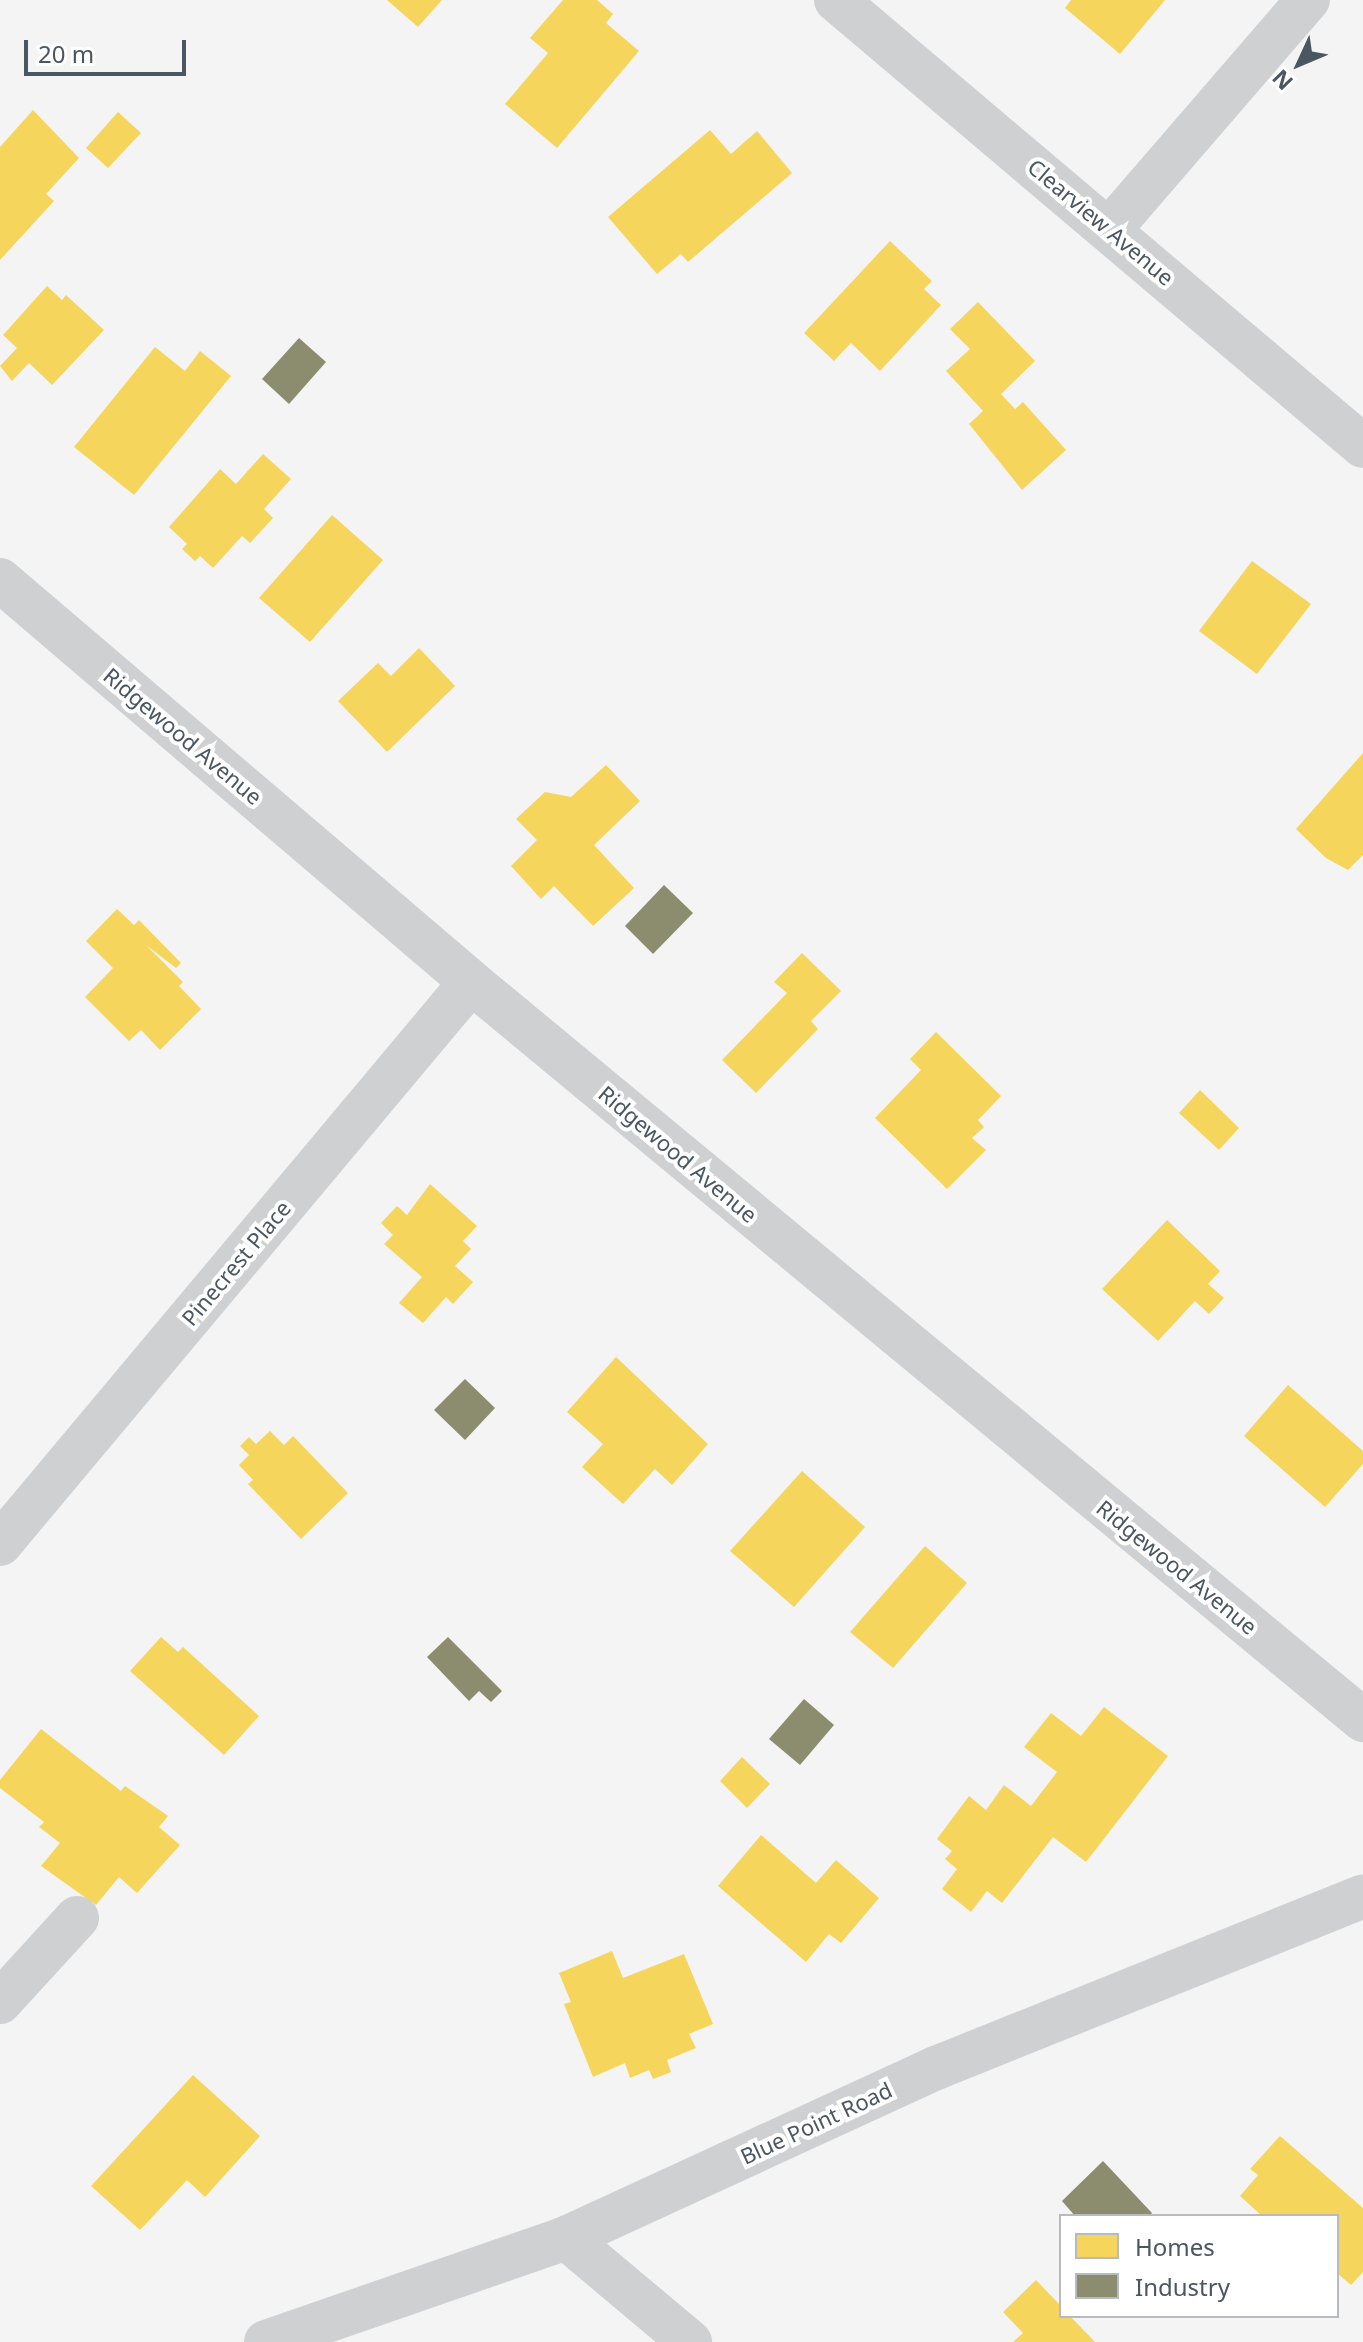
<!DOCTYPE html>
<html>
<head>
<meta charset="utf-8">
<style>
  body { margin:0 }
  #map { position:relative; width:1363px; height:2342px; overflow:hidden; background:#f4f4f4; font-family:"Noto Sans",sans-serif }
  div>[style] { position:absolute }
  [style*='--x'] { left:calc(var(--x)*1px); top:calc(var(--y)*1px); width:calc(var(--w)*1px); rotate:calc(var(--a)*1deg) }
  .homes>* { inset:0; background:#f6d55c }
  .industry>* { inset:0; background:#8c8c6e }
  .minor>* { height:44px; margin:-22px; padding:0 22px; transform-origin:22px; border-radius:22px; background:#ced0d2 }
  span { translate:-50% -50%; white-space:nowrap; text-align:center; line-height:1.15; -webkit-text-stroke:8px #fff; paint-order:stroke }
  .street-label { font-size:22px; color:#4a5661 }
  .legend { position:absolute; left:1059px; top:2214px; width:280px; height:104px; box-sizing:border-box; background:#fff; border:2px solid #b7bbc0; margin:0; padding:10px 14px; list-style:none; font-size:24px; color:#4a5661 }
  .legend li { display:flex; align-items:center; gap:16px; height:40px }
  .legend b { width:40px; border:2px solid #b7bbc0 }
  .north { position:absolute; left:1259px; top:24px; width:80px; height:80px; -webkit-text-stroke:6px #fff; paint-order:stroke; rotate:226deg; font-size:22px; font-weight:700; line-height:32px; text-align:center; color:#4a5661 }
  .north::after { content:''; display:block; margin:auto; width:28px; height:36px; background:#4a5661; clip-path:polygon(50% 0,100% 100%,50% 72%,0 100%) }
  .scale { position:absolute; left:24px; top:40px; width:162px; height:36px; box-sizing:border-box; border:4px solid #4a5661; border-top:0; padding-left:10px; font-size:24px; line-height:28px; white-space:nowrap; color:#4a5661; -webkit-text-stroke:6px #fff; paint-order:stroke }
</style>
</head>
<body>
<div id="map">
  <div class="homes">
    <i style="clip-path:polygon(387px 0,442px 0,418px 27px)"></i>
    <i style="clip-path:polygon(563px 0,597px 0,613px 14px,606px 23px,639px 51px,557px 148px,505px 104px,548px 53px,530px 38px)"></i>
    <i style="clip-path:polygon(1071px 0,1165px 0,1120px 54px,1065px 8px)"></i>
    <i style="clip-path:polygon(33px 110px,79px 158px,46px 194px,54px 201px,0 260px,0 147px)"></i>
    <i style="clip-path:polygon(118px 112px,141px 133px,108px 168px,86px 148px)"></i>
    <i style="clip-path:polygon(710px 130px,731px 154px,757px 131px,792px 173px,688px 262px,681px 254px,657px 274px,608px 217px)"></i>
    <i style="clip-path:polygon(890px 241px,932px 281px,924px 289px,941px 305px,880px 371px,851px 343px,834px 361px,804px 333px)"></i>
    <i style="clip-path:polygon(47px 286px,62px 300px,66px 295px,104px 330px,52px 385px,29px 363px,12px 381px,0 366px,17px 348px,3px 335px)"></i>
    <i style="clip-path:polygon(978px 302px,1035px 361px,1001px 394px,1015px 409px,1023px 402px,1066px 450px,1022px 490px,969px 424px,983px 411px,946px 371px,970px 349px,950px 329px)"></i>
    <i style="clip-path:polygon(155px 347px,185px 371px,200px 351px,231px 376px,134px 495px,74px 447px)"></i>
    <i style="clip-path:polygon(263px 454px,291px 479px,264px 509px,273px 518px,250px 543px,242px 536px,213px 568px,200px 556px,195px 561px,182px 549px,187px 544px,169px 527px,220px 469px,236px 484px)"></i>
    <i style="clip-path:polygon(332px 515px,383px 560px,310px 642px,259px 598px)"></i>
    <i style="clip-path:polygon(1252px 561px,1311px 604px,1257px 674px,1199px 631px)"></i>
    <i style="clip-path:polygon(419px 648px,455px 686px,387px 752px,338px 701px,378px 663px,391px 676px)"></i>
    <i style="clip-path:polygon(1363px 753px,1363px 855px,1348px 870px,1326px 858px,1296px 829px)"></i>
    <i style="clip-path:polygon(606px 765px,640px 801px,594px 845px,634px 888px,593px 926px,554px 886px,541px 899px,511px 866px,537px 840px,516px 819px,545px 792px,571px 797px)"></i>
    <i style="clip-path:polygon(117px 909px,134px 925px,139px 920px,181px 963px,176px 968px,146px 945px,183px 982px,179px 986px,201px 1009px,160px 1050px,141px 1030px,129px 1041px,85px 997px,113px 968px,86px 941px)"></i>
    <i style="clip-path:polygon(802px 953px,841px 991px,811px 1021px,818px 1029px,756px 1093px,722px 1060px,787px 993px,774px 982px)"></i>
    <i style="clip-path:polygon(936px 1032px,1001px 1096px,978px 1120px,984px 1127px,972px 1138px,986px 1150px,947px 1189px,875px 1118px,921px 1070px,910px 1059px)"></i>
    <i style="clip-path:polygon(1200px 1090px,1239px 1128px,1219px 1150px,1179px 1113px)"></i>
    <i style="clip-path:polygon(430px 1184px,477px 1226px,463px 1241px,471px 1249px,455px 1266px,473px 1282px,453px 1304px,446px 1297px,423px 1323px,399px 1303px,422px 1277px,384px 1244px,393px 1235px,381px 1223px,397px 1206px,407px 1215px)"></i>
    <i style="clip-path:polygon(1167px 1220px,1220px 1271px,1208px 1284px,1224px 1298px,1209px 1314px,1195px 1301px,1158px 1341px,1102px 1289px)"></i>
    <i style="clip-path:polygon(616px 1357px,708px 1444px,672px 1485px,655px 1469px,623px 1504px,582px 1467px,603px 1444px,567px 1412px)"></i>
    <i style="clip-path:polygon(1288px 1385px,1363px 1451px,1363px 1464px,1325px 1507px,1244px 1436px)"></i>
    <i style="clip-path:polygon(270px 1431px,284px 1445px,293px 1436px,348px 1493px,301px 1539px,248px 1484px,253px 1480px,239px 1465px,249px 1455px,240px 1446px,249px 1437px,256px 1444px)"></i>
    <i style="clip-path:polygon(802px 1471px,865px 1527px,794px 1607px,730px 1551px)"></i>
    <i style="clip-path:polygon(925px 1546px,967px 1583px,893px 1668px,850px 1632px)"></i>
    <i style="clip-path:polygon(161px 1637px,178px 1652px,183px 1647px,259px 1716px,224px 1755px,130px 1671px)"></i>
    <i style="clip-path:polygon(1104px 1707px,1168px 1756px,1086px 1862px,1053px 1837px,1002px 1903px,987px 1891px,971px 1912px,942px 1889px,957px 1869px,945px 1859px,952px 1851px,937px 1839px,969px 1796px,986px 1810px,1004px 1785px,1031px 1806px,1057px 1772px,1024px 1747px,1051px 1713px,1081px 1736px)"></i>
    <i style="clip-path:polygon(41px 1729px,121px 1791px,125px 1786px,168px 1816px,159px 1827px,180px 1845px,137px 1893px,119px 1877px,96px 1905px,41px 1866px,60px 1843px,39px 1827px,44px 1822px,0 1788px,0 1780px)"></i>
    <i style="clip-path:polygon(742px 1757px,770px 1784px,747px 1808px,720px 1781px)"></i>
    <i style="clip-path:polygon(761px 1835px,816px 1883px,836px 1860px,879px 1898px,841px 1943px,829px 1934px,806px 1962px,718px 1886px)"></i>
    <i style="clip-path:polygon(612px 1951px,623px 1978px,684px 1954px,713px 2024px,689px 2034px,696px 2048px,667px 2060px,671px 2072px,653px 2079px,649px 2070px,630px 2078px,625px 2063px,593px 2077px,564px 2004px,571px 2002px,559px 1973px)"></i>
    <i style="clip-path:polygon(193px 2075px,260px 2136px,205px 2197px,187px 2180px,140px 2230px,91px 2186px)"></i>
    <i style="clip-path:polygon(1280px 2136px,1363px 2208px,1363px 2272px,1351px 2285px,1337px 2273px,1337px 2216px,1262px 2216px,1240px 2196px,1258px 2175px,1250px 2169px)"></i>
    <i style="clip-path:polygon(1036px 2280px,1061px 2306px,1061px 2316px,1070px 2316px,1095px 2342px,1013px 2342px,1023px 2333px,1003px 2312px)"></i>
  </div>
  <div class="industry">
    <i style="clip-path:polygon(299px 338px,326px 362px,289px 404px,262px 379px)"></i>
    <i style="clip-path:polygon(664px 885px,693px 913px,653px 954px,625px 926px)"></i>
    <i style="clip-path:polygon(465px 1379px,495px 1408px,465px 1440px,434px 1410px)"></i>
    <i style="clip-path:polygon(448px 1637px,502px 1691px,491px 1702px,479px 1691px,469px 1701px,427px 1657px)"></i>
    <i style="clip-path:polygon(804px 1699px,834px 1725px,800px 1765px,769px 1739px)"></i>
    <i style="clip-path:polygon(1103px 2161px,1152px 2213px,1149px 2216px,1075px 2216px,1062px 2201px)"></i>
  </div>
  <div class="minor">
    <i style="--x:836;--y:0;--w:690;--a:40.24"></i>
    <i style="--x:1110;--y:229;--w:303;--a:-49.2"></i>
    <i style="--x:0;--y:580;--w:619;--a:40.48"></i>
    <i style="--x:471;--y:982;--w:1158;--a:39.6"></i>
    <i style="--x:0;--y:1544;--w:733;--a:-50.03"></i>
    <i style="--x:0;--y:2002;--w:114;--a:-47.5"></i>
    <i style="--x:566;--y:2238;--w:162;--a:40"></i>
    <i style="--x:266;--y:2342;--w:318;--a:-19.1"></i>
    <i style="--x:566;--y:2238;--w:407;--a:-24.7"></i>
    <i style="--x:936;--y:2068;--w:460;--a:-21.9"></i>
  </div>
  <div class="street-label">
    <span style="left:1101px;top:222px;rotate:40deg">Clearview Avenue</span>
    <span style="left:183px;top:736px;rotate:40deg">Ridgewood Avenue</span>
    <span style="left:678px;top:1154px;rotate:40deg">Ridgewood Avenue</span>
    <span style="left:236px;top:1263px;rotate:-50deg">Pinecrest Place</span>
    <span style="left:1177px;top:1567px;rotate:39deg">Ridgewood Avenue</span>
    <span style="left:816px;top:2123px;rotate:-25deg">Blue Point Road</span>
  </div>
  <ul class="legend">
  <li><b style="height:22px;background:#f6d55c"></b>Homes</li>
  <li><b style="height:22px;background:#8c8c6e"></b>Industry</li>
  </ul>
  <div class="north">N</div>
  <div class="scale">20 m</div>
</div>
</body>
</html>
